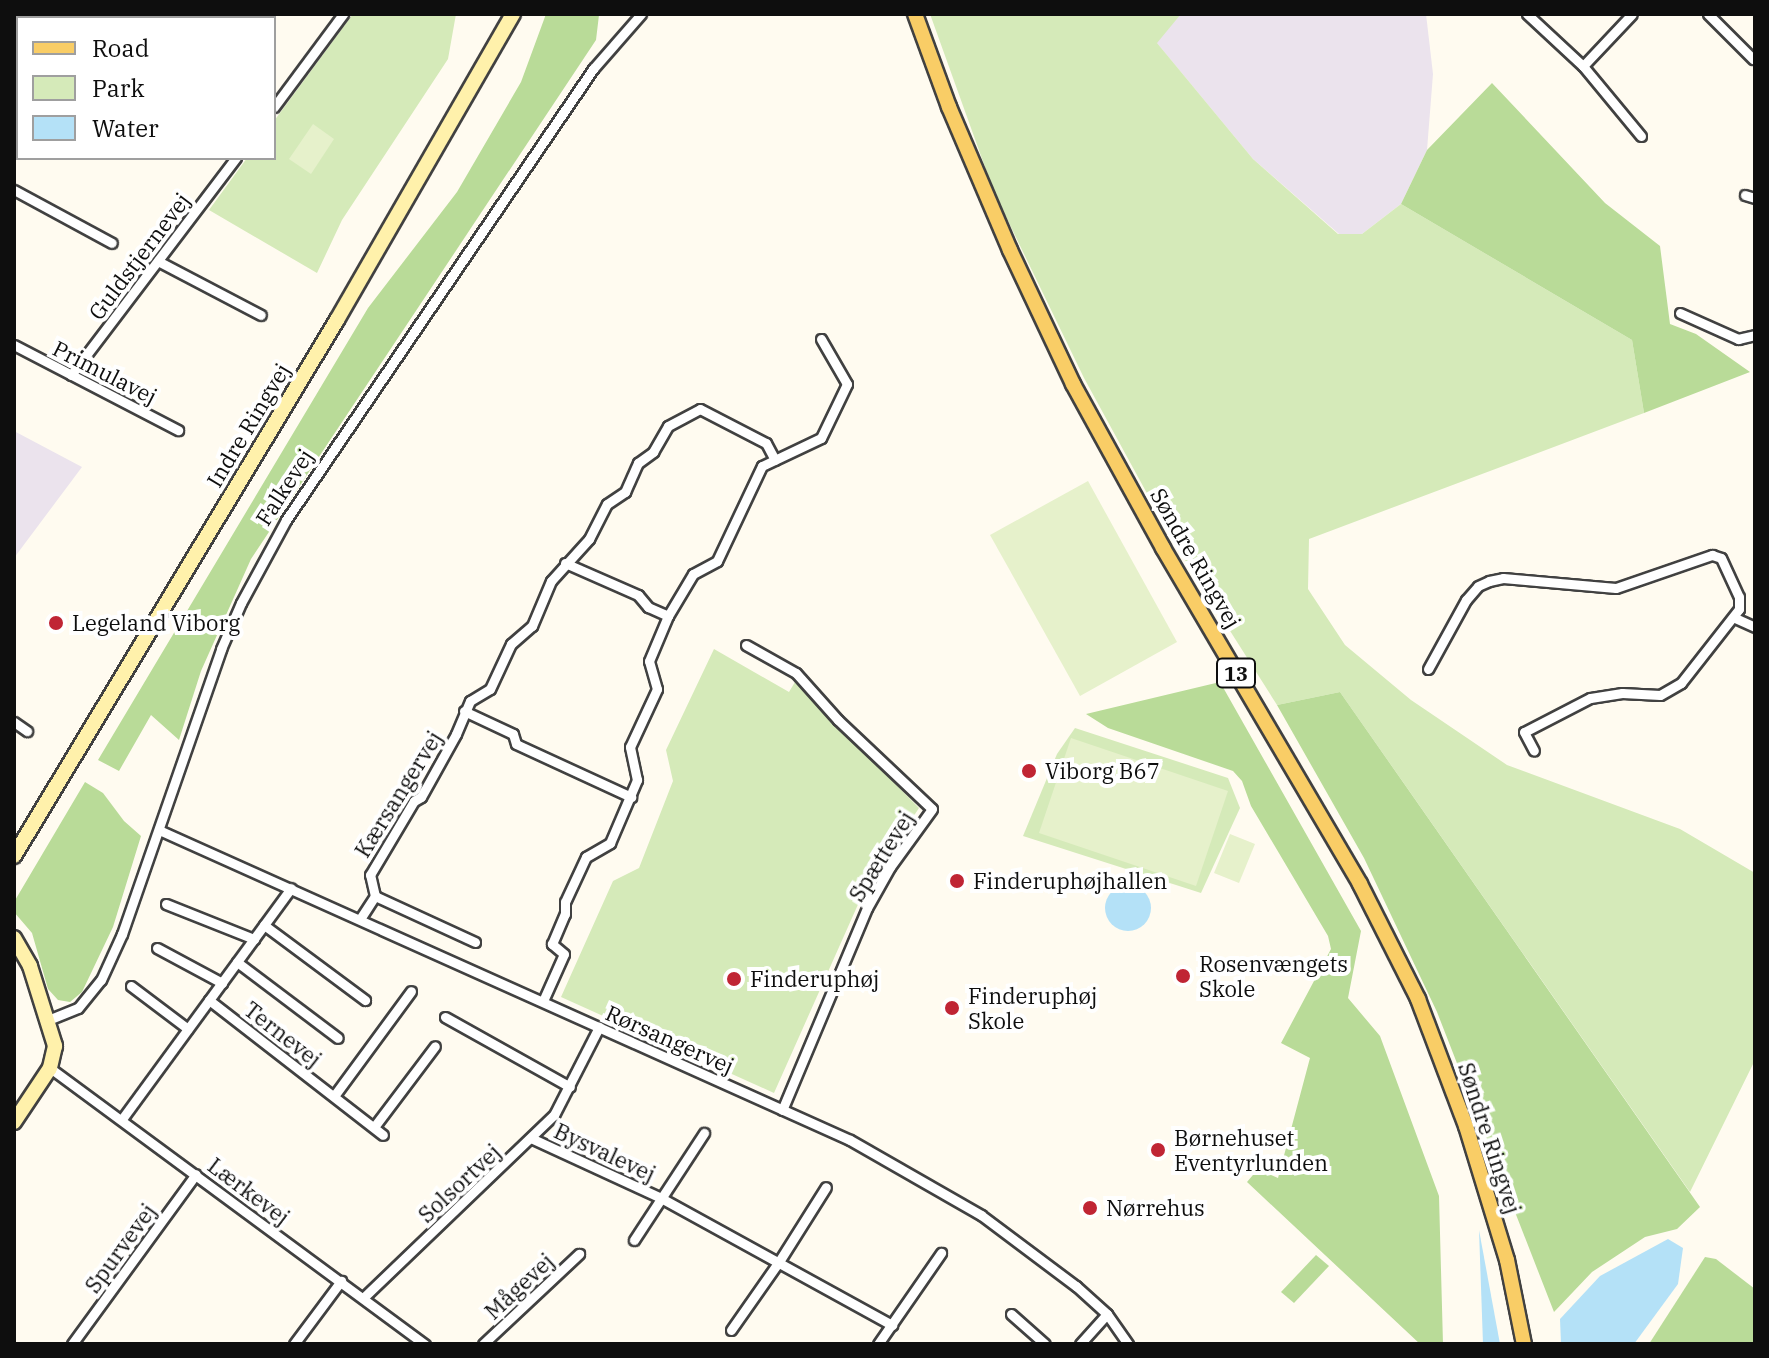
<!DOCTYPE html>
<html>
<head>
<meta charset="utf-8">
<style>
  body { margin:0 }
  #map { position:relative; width:1769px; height:1358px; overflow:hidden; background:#fffbf0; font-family:"IBM Plex Serif",serif }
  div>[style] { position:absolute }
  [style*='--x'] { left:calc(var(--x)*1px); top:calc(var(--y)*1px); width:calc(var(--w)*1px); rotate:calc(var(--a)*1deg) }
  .industrial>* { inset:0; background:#ebe3ed }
  .green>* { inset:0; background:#d5eab9 }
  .forest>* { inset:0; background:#b9db98 }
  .pitch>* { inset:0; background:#e6f1cb }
  .water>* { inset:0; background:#b4e1f7 }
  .round { border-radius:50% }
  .roads { filter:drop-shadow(2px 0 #414141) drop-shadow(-2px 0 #414141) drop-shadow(0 2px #414141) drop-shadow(0 -2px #414141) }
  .street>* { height:9px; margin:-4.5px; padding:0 4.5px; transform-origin:4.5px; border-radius:4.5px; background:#fff }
  .secondary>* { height:14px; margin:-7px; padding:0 7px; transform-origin:7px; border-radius:7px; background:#fff1ab }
  .primary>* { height:14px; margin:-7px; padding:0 7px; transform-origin:7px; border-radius:7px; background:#f9cd66 }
  .dots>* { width:22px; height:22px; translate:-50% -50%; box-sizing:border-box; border:4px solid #fff; border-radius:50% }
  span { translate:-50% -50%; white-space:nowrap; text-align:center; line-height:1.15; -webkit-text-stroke:8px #fff; paint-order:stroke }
  .shield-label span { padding:2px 6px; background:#fff; border:2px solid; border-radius:6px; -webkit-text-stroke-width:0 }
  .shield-label { font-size:20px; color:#0e0e0e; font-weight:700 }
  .street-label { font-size:22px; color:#0e0e0e }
  .poi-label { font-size:22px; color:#0e0e0e }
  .left { translate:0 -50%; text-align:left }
  .frame { position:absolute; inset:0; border:16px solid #0e0e0e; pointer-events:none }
  .legend { position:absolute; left:16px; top:16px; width:260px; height:144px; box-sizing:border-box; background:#fff; border:2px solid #9f9f9f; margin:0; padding:10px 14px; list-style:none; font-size:24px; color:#0e0e0e }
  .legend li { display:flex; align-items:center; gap:16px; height:40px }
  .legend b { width:40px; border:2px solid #9f9f9f }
</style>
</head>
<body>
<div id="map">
  <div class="industrial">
    <i style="clip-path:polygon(1181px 14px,1426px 14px,1433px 74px,1427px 150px,1401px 204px,1362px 234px,1339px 234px,1253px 159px,1156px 42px)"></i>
    <i style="clip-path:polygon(14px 431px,82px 467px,14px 558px)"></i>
  </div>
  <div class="green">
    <i style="clip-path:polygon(353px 14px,456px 14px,448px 59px,342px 220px,317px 273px,209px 210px,247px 158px,274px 158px,274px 121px)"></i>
    <i style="clip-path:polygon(930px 14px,1181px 14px,1157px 43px,1253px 159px,1338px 234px,1362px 234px,1401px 204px,1632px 340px,1644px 413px,1309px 539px,1308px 589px,1345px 645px,1411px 700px,1507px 765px,1680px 829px,1755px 873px,1755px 1060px,1690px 1192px,1340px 692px,1277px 705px,1173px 541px,1084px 378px,994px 192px)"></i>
    <i style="clip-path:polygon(714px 649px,789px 692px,795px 682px,919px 808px,864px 891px,774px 1093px,561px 997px,613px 881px,639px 868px,673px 781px,666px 750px)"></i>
    <i style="clip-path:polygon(1075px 728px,1228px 778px,1240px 808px,1201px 893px,1023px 836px,1057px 754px)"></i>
  </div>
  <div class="forest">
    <i style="clip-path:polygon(546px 14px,599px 15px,596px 40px,251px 559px,201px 671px,179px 740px,151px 715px,119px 771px,98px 760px,368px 308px,457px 192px,521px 82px)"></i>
    <i style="clip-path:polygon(1492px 83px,1605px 203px,1660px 246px,1670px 324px,1696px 334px,1750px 372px,1644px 413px,1632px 340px,1401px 204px,1427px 150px)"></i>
    <i style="clip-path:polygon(1220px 682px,1361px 931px,1348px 998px,1380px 1036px,1439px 1196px,1443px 1344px,1420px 1344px,1247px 1182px,1258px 1169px,1278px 1178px,1310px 1058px,1281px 1043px,1331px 949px,1328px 936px,1251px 806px,1242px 781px,1233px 771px,1108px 728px,1086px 714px)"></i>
    <i style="clip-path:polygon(1340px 692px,1700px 1207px,1677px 1229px,1645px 1237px,1592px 1272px,1554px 1312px,1437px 1012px,1364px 858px,1277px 705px)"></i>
    <i style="clip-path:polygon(85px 782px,103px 793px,124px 821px,141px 836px,113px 927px,82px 992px,70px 1002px,58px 1000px,48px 989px,32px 933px,14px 912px,14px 902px)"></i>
    <i style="clip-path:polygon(1316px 1255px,1329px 1266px,1294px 1303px,1281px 1292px)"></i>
    <i style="clip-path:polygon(1705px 1257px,1716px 1259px,1755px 1289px,1755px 1344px,1649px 1344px)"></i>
  </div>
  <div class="pitch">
    <i style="clip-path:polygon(313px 124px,334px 139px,311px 174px,289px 159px)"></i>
    <i style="clip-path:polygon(1088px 481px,1177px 642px,1080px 696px,990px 535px)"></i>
    <i style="clip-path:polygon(1071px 738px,1228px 791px,1196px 886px,1039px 833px)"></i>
    <i style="clip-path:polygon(1230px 834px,1255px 844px,1239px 883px,1214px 873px)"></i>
  </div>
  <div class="water">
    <i class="round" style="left:1105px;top:885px;width:46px;height:46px"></i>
    <i style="clip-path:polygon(1479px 1230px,1500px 1344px,1483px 1344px)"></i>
    <i style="clip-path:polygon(1668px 1239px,1683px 1248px,1678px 1284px,1634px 1344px,1561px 1344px,1560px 1319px,1600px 1276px)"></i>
  </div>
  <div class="roads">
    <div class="street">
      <i style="--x:1527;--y:14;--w:76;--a:42.9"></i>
      <i style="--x:1583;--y:66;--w:91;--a:50.4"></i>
      <i style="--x:1708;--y:14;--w:64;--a:45"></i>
      <i style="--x:252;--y:18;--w:4;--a:-63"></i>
      <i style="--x:14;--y:28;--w:4;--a:27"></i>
      <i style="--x:1583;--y:66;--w:71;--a:-46.7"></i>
      <i style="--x:274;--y:107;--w:116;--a:-53.4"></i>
      <i style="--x:14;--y:190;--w:111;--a:28.4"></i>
      <i style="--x:1745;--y:195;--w:10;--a:17"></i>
      <i style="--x:158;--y:261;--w:116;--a:27.7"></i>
      <i style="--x:1680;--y:313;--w:64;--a:24.1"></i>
      <i style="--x:1738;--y:339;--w:17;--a:-13"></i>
      <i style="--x:14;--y:345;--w:185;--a:27.4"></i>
      <i style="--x:71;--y:375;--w:273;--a:-52.8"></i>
      <i style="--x:565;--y:563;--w:80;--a:23.7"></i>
      <i style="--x:638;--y:595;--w:16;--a:50"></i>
      <i style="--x:648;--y:607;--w:22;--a:24"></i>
      <i style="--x:1735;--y:618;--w:22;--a:24"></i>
      <i style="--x:746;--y:645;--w:57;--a:29.2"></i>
      <i style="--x:796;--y:673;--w:63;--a:48.2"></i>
      <i style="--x:838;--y:720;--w:129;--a:43.4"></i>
      <i style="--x:932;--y:809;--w:72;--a:125.9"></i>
      <i style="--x:890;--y:867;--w:47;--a:119.3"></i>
      <i style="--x:867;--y:908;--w:219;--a:112.8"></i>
      <i style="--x:1428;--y:669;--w:79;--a:-61.2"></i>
      <i style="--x:1466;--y:600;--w:18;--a:-49"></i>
      <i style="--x:1478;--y:586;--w:12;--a:-24"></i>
      <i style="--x:1489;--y:581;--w:14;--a:-12"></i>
      <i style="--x:1503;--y:578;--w:113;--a:5.1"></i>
      <i style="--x:1616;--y:588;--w:102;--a:-19"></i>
      <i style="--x:1712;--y:555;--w:9;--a:18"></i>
      <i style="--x:1721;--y:558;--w:43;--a:65.2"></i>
      <i style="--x:1739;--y:597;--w:12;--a:90"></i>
      <i style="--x:1739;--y:609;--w:94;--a:128.1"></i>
      <i style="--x:1681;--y:683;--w:24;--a:150"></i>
      <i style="--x:1660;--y:695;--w:38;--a:-177"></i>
      <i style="--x:1622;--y:693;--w:32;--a:171"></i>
      <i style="--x:1590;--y:698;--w:74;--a:152.7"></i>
      <i style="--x:1524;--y:732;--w:21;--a:62"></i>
      <i style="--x:464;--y:711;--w:54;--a:25.1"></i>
      <i style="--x:513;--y:734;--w:10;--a:73"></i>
      <i style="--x:516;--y:744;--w:127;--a:24.7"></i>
      <i style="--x:14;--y:722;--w:16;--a:35"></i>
      <i style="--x:159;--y:830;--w:757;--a:24.16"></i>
      <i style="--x:850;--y:1140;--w:151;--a:29.8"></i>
      <i style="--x:981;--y:1215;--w:119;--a:36.8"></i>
      <i style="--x:1076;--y:1286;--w:42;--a:42.1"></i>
      <i style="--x:1107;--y:1314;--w:37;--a:55"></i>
      <i style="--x:166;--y:904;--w:95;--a:21.7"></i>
      <i style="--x:360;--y:919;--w:27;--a:-57"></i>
      <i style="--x:264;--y:925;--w:126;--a:36.6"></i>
      <i style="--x:475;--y:942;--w:110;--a:-155.3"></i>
      <i style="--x:375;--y:896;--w:22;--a:-103"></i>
      <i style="--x:370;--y:875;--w:86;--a:-59.3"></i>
      <i style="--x:414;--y:801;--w:8;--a:-30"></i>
      <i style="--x:421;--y:797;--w:72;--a:-60.9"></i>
      <i style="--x:456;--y:734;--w:36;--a:-67"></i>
      <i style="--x:470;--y:701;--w:23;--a:-31"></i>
      <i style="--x:490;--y:689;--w:50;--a:-65"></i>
      <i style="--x:511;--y:644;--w:28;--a:-41"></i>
      <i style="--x:532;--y:626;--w:49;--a:-67.1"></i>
      <i style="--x:551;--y:581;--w:57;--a:-47.9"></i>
      <i style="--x:589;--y:539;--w:39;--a:-63"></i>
      <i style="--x:607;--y:504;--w:22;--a:-34"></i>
      <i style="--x:625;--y:492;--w:32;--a:-66"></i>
      <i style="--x:638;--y:463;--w:19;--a:-36"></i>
      <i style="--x:653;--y:452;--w:30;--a:-60"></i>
      <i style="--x:668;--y:426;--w:36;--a:-28"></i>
      <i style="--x:700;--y:409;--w:74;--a:27.3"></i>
      <i style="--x:766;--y:443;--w:19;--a:62"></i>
      <i style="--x:157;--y:948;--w:74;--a:28.3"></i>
      <i style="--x:237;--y:962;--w:126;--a:37"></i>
      <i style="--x:131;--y:986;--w:71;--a:37"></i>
      <i style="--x:209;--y:1000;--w:220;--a:37.8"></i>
      <i style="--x:543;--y:1001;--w:51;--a:-65.9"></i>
      <i style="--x:564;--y:954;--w:16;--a:-140"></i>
      <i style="--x:552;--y:944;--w:33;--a:-67"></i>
      <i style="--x:565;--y:914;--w:12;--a:-90"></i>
      <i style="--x:565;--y:902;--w:50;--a:-65"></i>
      <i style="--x:586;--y:857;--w:28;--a:-30"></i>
      <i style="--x:610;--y:843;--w:69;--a:-66.8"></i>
      <i style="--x:637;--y:780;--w:34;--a:-102"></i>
      <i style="--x:630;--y:747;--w:64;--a:-65"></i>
      <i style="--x:657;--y:689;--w:29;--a:-106"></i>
      <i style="--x:649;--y:661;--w:49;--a:-67.1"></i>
      <i style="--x:668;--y:616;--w:49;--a:-59.2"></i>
      <i style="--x:693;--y:574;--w:27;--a:-28"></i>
      <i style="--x:717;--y:561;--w:105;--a:-64.7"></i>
      <i style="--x:762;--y:466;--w:65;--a:-25.4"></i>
      <i style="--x:821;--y:438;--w:60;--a:-64.3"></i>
      <i style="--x:847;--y:384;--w:52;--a:-120"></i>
      <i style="--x:445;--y:1017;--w:143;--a:29.2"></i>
      <i style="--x:48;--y:1020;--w:32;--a:-22"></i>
      <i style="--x:78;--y:1008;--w:36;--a:-51"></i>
      <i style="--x:101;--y:980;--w:51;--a:-65.5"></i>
      <i style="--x:122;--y:934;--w:302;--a:-70.8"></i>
      <i style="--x:221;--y:649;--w:50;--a:-66.5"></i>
      <i style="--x:241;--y:603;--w:94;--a:-61.5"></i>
      <i style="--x:286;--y:520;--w:546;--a:-55.76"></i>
      <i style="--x:593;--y:69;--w:73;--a:-48.9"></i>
      <i style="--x:50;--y:1068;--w:466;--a:36.4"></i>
      <i style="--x:334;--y:1096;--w:130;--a:-53.7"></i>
      <i style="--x:122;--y:1119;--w:286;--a:-53.8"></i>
      <i style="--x:374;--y:1127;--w:101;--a:-53"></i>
      <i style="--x:533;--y:1139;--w:141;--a:24.7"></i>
      <i style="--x:661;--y:1198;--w:264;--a:28.8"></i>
      <i style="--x:634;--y:1240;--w:128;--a:-56.8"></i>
      <i style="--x:363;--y:1298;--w:265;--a:-43.8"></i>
      <i style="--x:554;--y:1115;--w:99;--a:-62.9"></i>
      <i style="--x:1011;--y:1314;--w:45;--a:41.4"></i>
      <i style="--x:731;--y:1330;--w:85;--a:-55"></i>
      <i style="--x:780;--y:1260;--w:86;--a:-57.8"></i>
      <i style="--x:72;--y:1344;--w:210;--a:-53.9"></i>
      <i style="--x:294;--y:1344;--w:79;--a:-53.3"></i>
      <i style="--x:483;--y:1344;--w:132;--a:-43.2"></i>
      <i style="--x:878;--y:1344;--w:111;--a:-55.3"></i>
      <i style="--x:1080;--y:1344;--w:40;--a:-48"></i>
    </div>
    <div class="secondary">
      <i style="--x:14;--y:856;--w:626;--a:-58.93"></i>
      <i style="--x:337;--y:320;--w:353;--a:-60.1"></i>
      <i style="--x:14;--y:938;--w:32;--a:60"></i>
      <i style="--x:30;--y:966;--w:84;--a:72.6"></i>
      <i style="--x:55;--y:1046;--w:23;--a:103"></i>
      <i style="--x:50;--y:1068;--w:65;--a:123.7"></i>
    </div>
    <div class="primary">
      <i style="--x:915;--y:14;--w:99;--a:69.9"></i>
      <i style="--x:949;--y:107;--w:155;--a:66.9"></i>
      <i style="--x:1010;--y:250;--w:148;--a:64.8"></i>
      <i style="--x:1073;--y:384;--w:187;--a:61.2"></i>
      <i style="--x:1163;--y:548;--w:389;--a:59.6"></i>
      <i style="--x:1360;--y:884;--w:129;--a:63.2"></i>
      <i style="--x:1418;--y:999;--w:136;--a:69.3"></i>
      <i style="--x:1466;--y:1126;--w:140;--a:73"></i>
      <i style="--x:1507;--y:1260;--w:86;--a:78.6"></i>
    </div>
  </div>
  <div class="dots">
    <i style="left:56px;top:623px;background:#c02534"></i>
    <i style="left:1029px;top:771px;background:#c02534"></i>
    <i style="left:957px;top:881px;background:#c02534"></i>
    <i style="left:1183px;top:976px;background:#c02534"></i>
    <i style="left:734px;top:979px;background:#c02534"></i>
    <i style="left:952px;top:1008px;background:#c02534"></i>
    <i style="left:1158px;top:1150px;background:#c02534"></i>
    <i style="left:1090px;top:1208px;background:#c02534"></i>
  </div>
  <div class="shield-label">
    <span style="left:1236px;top:673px">13</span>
  </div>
  <div class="street-label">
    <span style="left:139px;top:256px;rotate:-53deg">Guldstjernevej</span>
    <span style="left:105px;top:372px;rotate:27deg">Primulavej</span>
    <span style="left:248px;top:425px;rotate:-59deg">Indre Ringvej</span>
    <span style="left:284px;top:487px;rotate:-57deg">Falkevej</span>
    <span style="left:1196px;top:558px;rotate:60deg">Søndre Ringvej</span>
    <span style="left:398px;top:794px;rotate:-58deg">Kærsangervej</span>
    <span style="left:881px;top:856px;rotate:-58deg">Spættevej</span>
    <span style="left:283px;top:1034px;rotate:38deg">Ternevej</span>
    <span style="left:670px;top:1039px;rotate:24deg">Rørsangervej</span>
    <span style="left:1490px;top:1138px;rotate:72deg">Søndre Ringvej</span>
    <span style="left:605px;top:1152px;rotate:25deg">Bysvalevej</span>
    <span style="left:459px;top:1183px;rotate:-43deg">Solsortvej</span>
    <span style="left:249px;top:1191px;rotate:37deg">Lærkevej</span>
    <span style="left:120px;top:1248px;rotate:-54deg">Spurvevej</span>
    <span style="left:519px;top:1286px;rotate:-43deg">Mågevej</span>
  </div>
  <div class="poi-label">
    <span class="left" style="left:72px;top:623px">Legeland Viborg</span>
    <span class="left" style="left:1045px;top:771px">Viborg B67</span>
    <span class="left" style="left:973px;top:881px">Finderuphøjhallen</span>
    <span class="left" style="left:1199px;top:976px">Rosenvængets<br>Skole</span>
    <span class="left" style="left:750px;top:979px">Finderuphøj</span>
    <span class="left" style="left:968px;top:1008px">Finderuphøj<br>Skole</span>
    <span class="left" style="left:1174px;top:1150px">Børnehuset<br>Eventyrlunden</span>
    <span class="left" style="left:1106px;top:1208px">Nørrehus</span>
  </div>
  <div class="frame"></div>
  <ul class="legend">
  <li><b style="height:10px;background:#f9cd66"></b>Road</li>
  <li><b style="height:22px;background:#d5eab9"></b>Park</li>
  <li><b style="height:22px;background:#b4e1f7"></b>Water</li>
  </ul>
</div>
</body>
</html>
